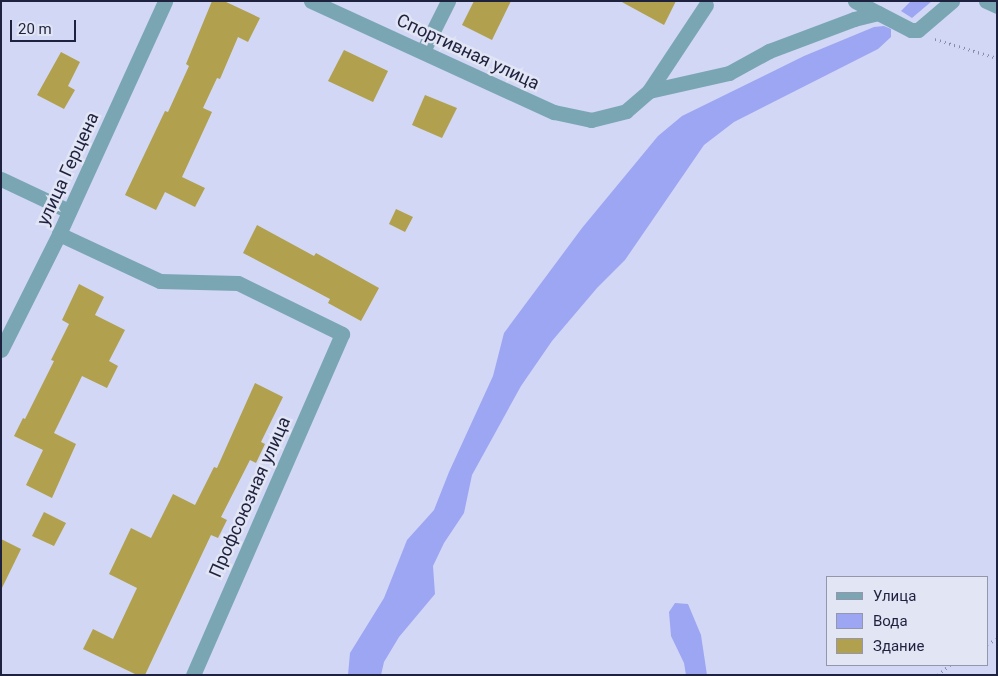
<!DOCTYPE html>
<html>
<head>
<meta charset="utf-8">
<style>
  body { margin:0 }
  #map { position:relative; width:998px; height:676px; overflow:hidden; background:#d2d7f5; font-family:Roboto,sans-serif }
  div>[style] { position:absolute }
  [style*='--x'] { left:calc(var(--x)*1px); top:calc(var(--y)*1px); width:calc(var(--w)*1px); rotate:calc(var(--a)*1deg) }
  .water>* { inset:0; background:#9da6f3 }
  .building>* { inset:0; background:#b1a04d }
  .path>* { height:3px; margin-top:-1.5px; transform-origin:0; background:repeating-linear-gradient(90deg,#898daa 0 1px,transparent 0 5px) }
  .minor>* { height:15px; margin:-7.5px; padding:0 7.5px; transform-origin:7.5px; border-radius:7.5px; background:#7aa6b3 }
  span { translate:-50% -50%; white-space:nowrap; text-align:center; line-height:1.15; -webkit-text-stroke:5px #e2e5f4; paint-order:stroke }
  .street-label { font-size:18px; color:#1f223e }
  .frame { position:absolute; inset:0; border:2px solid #1f223e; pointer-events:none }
  .legend { position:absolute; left:826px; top:576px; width:162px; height:90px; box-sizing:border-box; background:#e2e5f4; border:1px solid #9497ab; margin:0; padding:6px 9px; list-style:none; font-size:15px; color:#1f223e }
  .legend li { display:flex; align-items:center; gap:10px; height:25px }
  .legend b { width:25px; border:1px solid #9497ab }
  .scale { position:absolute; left:10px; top:20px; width:66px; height:22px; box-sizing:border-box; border:2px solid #1f223e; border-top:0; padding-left:6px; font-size:15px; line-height:18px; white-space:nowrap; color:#1f223e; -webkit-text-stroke:4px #e2e5f4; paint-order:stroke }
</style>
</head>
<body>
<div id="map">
  <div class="water">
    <i style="clip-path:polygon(911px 1px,932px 1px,912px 18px,901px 11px)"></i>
    <i style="clip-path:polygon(884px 26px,891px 29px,891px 37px,878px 49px,734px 122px,704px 145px,625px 260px,597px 288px,552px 341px,521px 386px,472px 475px,464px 513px,444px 543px,433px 566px,435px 594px,399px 637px,384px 662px,381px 675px,348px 675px,350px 653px,384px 598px,407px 540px,434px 510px,449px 472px,493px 376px,504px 333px,582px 228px,658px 136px,682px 116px,804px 56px,874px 27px)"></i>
    <i style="clip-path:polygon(675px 603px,688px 604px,701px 635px,707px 675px,686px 675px,684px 663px,671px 636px,669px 612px)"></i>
  </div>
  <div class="building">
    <i style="clip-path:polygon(212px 1px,224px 1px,260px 18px,248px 42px,238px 37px,220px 79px,217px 78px,203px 108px,212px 112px,182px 177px,205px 188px,195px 207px,165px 192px,156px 210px,125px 195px,165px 111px,168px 112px,189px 66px,186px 64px)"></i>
    <i style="clip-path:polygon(474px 1px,511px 1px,492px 40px,462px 25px)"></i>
    <i style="clip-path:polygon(620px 1px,676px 1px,664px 25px)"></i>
    <i style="clip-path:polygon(344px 50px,388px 71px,373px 102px,328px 81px)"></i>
    <i style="clip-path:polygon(61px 52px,80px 62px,68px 86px,75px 90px,64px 109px,37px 95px)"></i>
    <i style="clip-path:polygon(425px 95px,457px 108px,442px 138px,412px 125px)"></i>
    <i style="clip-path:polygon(396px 209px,413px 217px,405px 232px,389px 224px)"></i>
    <i style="clip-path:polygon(257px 225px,314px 256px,316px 253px,379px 288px,361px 321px,328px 303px,330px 299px,243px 253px)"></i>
    <i style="clip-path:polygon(79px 284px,104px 297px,95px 315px,125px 330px,109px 361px,118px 366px,107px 388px,82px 376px,54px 433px,76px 444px,52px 498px,26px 485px,43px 450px,14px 436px,23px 418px,25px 419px,54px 361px,51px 360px,69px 324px,62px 320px)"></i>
    <i style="clip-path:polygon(255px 383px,283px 397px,261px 442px,265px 444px,256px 463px,250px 460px,221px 517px,227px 520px,218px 538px,211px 535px,145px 675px,137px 675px,83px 649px,93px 629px,113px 639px,137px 588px,109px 574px,131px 528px,151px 538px,173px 494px,195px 505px,214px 467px,217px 468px)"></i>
    <i style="clip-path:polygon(44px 512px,66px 523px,54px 546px,32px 536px)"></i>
    <i style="clip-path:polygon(1px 539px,21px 549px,1px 590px)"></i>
  </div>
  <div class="path">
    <i style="--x:935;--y:39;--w:65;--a:17"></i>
    <i style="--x:987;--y:644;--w:11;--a:-27"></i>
    <i style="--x:938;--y:675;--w:16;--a:-40"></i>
  </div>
  <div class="minor">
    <i style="--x:311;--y:1;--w:267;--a:24.6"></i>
    <i style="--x:554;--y:112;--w:38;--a:12"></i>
    <i style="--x:591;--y:120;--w:36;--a:-14"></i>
    <i style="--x:626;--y:111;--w:30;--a:-41"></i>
    <i style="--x:649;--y:91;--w:103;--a:-56.5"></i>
    <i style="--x:855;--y:1;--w:63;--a:27.4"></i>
    <i style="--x:911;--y:30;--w:7;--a:0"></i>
    <i style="--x:918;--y:30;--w:45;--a:-40.5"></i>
    <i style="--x:986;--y:1;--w:12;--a:24"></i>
    <i style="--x:423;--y:51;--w:56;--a:-63.4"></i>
    <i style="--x:649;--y:91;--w:82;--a:-12.7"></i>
    <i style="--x:729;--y:73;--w:46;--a:-28.8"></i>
    <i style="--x:769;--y:51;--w:91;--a:-20.6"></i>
    <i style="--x:854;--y:19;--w:25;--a:-14"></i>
    <i style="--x:1;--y:179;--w:75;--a:25.2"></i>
    <i style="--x:59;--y:234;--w:111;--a:25"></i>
    <i style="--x:160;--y:281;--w:78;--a:1.5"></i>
    <i style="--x:238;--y:283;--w:116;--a:26.1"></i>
    <i style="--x:342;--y:334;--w:372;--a:113.6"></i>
    <i style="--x:1;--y:350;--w:130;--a:-63.4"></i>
    <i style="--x:59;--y:234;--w:256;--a:-65.5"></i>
  </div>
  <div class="street-label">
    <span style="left:468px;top:52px;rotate:25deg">Спортивная улица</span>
    <span style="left:68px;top:169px;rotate:-65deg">улица Герцена</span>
    <span style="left:250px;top:497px;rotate:-66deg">Профсоюзная улица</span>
  </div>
  <div class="frame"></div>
  <ul class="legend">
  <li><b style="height:6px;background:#7aa6b3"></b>Улица</li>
  <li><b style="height:14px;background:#9da6f3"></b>Вода</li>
  <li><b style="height:14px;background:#b1a04d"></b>Здание</li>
  </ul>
  <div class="scale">20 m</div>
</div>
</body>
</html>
